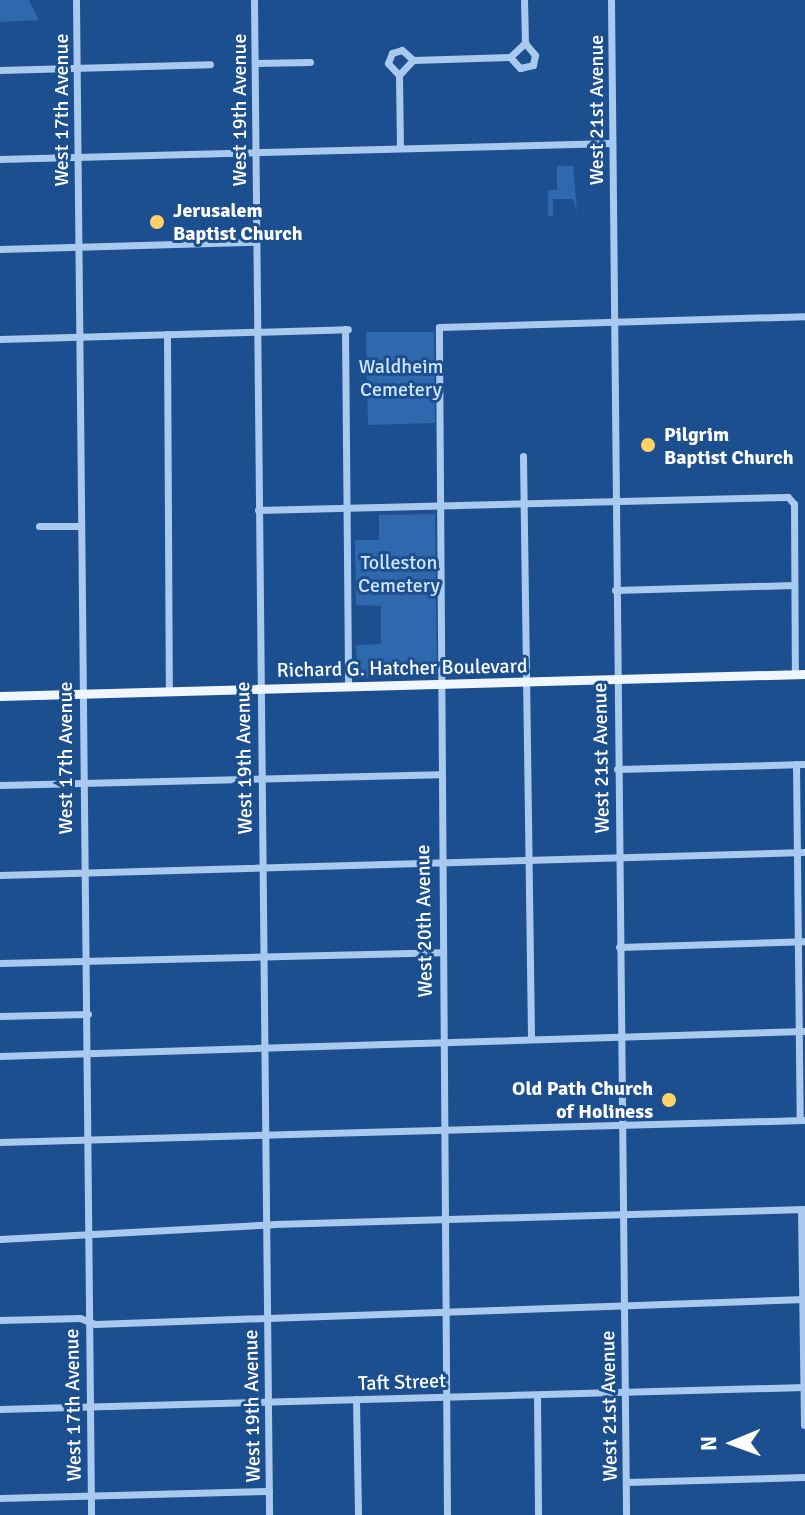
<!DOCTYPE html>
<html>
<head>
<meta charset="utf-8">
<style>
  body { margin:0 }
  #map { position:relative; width:805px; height:1515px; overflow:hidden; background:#1b4f8f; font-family:Signika,sans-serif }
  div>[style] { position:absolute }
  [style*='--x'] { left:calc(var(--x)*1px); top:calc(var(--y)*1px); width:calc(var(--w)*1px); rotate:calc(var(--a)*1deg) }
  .green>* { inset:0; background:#2e69ad }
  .minor>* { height:7px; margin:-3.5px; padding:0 3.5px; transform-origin:3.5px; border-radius:3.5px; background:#a9c9ee }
  .major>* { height:9px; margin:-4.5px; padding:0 4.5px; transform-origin:4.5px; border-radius:4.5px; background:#f0f6ff }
  .dots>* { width:22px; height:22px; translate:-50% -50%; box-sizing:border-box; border:4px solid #1b4f8f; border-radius:50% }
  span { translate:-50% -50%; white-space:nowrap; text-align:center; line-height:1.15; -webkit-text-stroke:6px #1b4f8f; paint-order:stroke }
  .street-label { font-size:20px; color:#fff }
  .poi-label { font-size:20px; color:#fff; font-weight:700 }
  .left { translate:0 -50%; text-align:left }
  .right { translate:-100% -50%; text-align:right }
  .park-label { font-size:20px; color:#cfe3fa }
  .north { position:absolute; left:693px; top:1403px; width:80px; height:80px; -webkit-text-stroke:6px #1b4f8f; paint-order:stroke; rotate:269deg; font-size:22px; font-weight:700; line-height:32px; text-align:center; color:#fff }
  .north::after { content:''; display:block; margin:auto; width:28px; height:36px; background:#fff; clip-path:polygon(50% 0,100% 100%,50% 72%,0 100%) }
</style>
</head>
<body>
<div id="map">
  <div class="green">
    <i style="clip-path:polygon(0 0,29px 0,39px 20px,0 22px)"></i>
    <i style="clip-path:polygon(557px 166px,573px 166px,577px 212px,573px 199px,553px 199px,553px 216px,548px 216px,548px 190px,557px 190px)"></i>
    <i style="clip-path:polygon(366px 332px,434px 332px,435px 423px,368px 425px)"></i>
    <i style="clip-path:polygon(435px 514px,437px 676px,358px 678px,356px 645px,381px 644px,381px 606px,356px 605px,355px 540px,379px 540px,379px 515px)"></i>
  </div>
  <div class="minor">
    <i style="--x:76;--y:0;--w:1515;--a:89.43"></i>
    <i style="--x:254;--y:0;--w:1515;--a:89.43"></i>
    <i style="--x:611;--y:0;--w:1515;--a:89.43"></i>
    <i style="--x:510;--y:57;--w:15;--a:48"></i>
    <i style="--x:520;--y:68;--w:13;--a:-13"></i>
    <i style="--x:533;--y:65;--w:10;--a:-79"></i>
    <i style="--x:535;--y:55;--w:16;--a:-130"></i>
    <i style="--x:255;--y:63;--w:55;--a:-1"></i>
    <i style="--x:0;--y:70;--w:210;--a:-1.6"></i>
    <i style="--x:399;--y:75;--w:16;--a:-133"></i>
    <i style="--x:388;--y:63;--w:11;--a:-68"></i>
    <i style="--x:392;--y:53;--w:10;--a:-17"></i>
    <i style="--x:402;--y:50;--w:15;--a:42"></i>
    <i style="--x:400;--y:148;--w:73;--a:-90.8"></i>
    <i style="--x:399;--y:75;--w:21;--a:-47"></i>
    <i style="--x:413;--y:60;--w:97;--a:-1.8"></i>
    <i style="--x:510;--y:57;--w:21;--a:-43"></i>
    <i style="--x:525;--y:43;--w:43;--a:-91.3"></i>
    <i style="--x:0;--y:159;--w:612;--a:-1.5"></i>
    <i style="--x:0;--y:249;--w:256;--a:-1.6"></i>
    <i style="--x:345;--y:329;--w:358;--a:89.5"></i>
    <i style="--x:167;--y:334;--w:358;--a:89.7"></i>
    <i style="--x:0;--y:339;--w:348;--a:-1.6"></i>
    <i style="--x:523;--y:456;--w:581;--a:89.21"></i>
    <i style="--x:258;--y:510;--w:530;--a:-1.41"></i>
    <i style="--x:788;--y:497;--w:9;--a:49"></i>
    <i style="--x:794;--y:504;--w:171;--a:89.7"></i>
    <i style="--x:39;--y:526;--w:40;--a:0"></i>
    <i style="--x:615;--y:590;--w:179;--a:-1.6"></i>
    <i style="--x:796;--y:764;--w:356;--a:89.4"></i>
    <i style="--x:617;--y:769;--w:188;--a:-1.5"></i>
    <i style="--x:0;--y:785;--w:439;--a:-1.4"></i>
    <i style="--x:0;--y:875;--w:805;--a:-1.64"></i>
    <i style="--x:619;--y:947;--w:186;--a:-1.8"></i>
    <i style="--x:0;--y:963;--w:441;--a:-1.4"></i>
    <i style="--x:0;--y:1016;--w:88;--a:-1.3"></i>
    <i style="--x:0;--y:1056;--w:805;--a:-1.78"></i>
    <i style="--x:0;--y:1142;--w:805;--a:-1.57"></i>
    <i style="--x:801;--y:1209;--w:216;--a:89.2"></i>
    <i style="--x:0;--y:1239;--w:274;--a:-3.1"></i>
    <i style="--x:274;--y:1224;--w:531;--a:-1.62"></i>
    <i style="--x:0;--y:1320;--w:80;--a:-1.4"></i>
    <i style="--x:80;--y:1318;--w:16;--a:22"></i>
    <i style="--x:95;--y:1324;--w:710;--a:-2.02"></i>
    <i style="--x:537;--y:1395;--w:120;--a:89.5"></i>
    <i style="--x:356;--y:1399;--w:116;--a:89"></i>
    <i style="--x:0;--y:1409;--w:805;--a:-1.57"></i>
    <i style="--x:626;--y:1482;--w:179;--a:-1.6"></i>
    <i style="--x:0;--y:1498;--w:269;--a:-1.5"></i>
    <i style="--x:447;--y:1515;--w:1188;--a:-90.39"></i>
    <i style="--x:439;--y:327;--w:366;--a:-1.7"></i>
  </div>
  <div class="major">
    <i style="--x:0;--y:696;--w:805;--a:-1.57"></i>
  </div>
  <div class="dots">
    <i style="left:157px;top:222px;background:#ffd166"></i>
    <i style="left:648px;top:445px;background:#ffd166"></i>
    <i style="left:669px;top:1100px;background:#ffd166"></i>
  </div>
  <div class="street-label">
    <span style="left:61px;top:110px;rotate:-90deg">West 17th Avenue</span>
    <span style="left:239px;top:110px;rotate:-90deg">West 19th Avenue</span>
    <span style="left:596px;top:110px;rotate:-90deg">West 21st Avenue</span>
    <span style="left:402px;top:668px;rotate:-1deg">Richard G. Hatcher Boulevard</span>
    <span style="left:65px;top:758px;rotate:-90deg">West 17th Avenue</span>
    <span style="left:244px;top:758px;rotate:-91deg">West 19th Avenue</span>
    <span style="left:601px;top:758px;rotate:-91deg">West 21st Avenue</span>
    <span style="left:424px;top:921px;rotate:-91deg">West 20th Avenue</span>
    <span style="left:402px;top:1382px;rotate:-2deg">Taft Street</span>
    <span style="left:73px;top:1405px;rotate:-91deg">West 17th Avenue</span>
    <span style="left:252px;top:1406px;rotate:-91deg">West 19th Avenue</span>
    <span style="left:609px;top:1406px;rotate:-91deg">West 21st Avenue</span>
  </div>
  <div class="poi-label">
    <span class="left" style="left:173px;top:222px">Jerusalem<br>Baptist Church</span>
    <span class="left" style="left:664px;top:446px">Pilgrim<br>Baptist Church</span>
    <span class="right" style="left:653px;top:1100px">Old Path Church<br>of Holiness</span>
  </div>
  <div class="park-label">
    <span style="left:401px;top:378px">Waldheim<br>Cemetery</span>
    <span style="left:399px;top:574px">Tolleston<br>Cemetery</span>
  </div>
  <div class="north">N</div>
</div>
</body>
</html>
